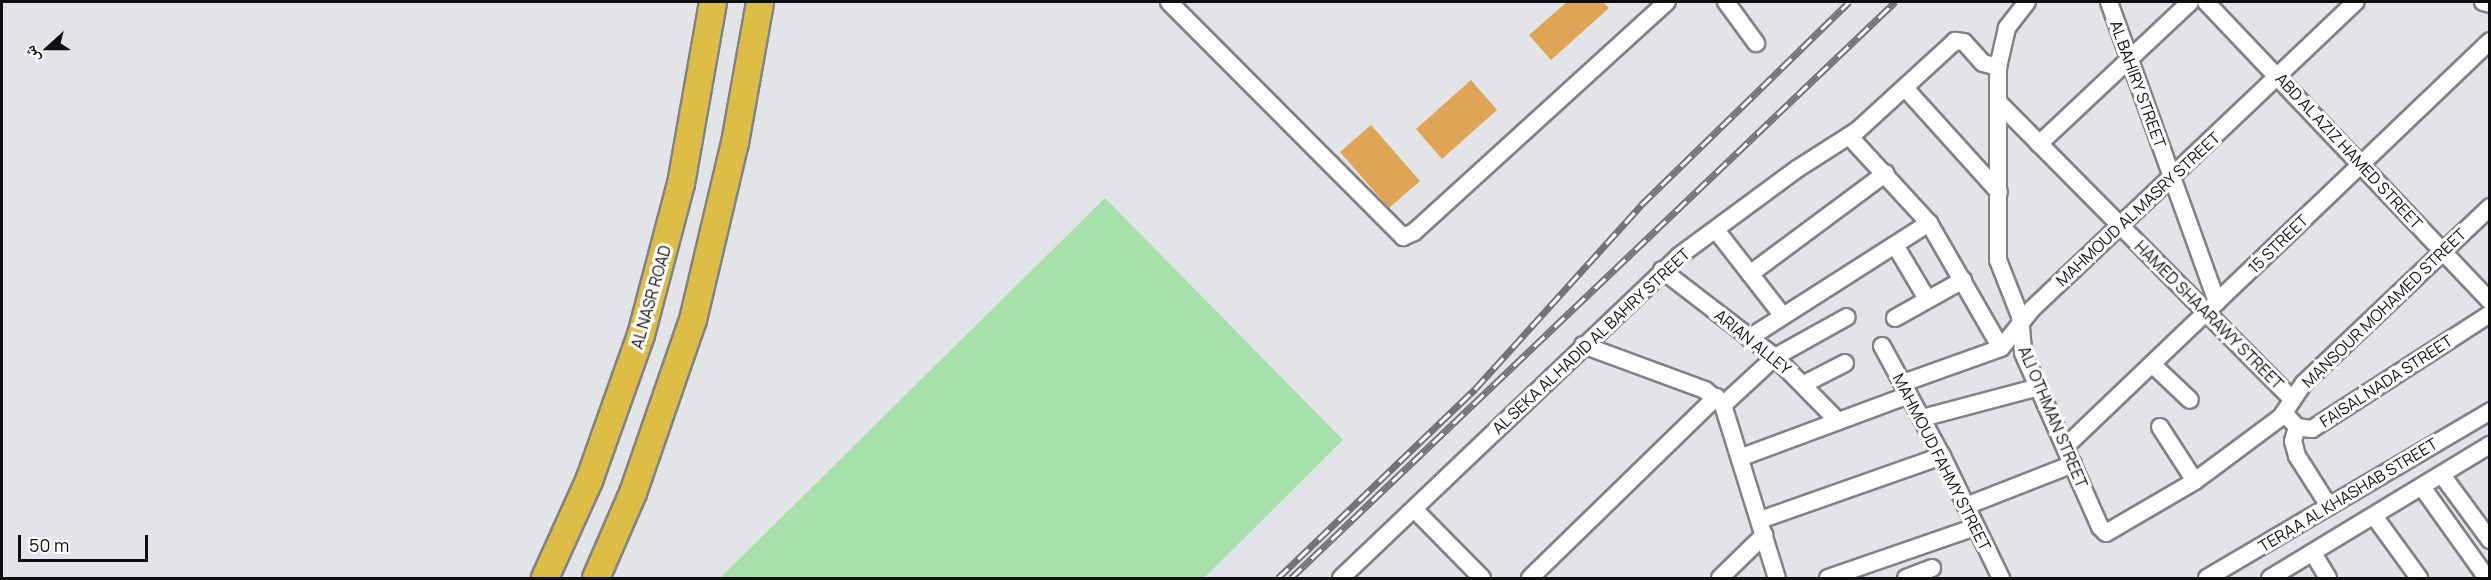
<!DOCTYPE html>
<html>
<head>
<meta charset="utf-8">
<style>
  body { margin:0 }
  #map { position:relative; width:2491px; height:580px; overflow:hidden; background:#e3e4e8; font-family:Manrope,"Noto Naskh Arabic",sans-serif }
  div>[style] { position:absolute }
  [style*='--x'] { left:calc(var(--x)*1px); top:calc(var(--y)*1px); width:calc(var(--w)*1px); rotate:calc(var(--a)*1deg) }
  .green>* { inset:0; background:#a7e0aa }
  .building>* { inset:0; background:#dfa456 }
  .roads { filter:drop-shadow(2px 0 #818286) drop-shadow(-2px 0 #818286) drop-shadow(0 2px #818286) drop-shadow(0 -2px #818286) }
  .minor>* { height:16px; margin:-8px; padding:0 8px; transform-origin:8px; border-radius:8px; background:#fff }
  .highway>* { height:26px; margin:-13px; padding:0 13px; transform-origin:13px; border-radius:13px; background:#debd47 }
  .rail>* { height:7px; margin-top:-3.5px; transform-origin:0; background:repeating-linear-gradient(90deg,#fff 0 14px,#727376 0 28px); box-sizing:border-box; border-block:2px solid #727376 }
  span { translate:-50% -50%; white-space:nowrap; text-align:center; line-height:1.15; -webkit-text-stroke:6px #fff; paint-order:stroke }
  .street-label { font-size:16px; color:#0e0f10 }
  .frame { position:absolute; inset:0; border:3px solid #0e0f10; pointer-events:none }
  .north { position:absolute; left:18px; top:18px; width:60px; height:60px; -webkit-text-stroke:4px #fff; paint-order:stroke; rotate:249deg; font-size:16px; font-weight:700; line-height:24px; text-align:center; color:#0e0f10 }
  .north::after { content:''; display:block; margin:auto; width:21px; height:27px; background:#0e0f10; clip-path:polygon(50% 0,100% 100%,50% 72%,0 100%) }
  .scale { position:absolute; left:18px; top:535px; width:130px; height:27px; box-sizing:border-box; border:3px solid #0e0f10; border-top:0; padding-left:8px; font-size:18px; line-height:21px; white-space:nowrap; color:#0e0f10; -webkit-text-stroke:4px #fff; paint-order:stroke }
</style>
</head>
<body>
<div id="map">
  <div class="green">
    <i style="clip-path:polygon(1105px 198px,1343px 440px,1204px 578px,720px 578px)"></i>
  </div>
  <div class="building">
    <i style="clip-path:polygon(1567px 2px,1603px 2px,1609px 8px,1551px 60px,1529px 35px)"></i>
    <i style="clip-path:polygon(1471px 80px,1497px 110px,1442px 159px,1416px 129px)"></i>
    <i style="clip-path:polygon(1371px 125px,1420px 181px,1389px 208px,1340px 152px)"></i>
  </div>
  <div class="roads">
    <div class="minor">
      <i style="--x:1169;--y:2;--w:332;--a:45.1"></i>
      <i style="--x:1403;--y:237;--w:12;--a:-24"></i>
      <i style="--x:1414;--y:232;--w:342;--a:-42.3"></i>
      <i style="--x:1726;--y:2;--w:51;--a:53.8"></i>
      <i style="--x:2027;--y:2;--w:33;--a:128"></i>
      <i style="--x:2007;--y:28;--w:40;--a:103"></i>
      <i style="--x:1998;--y:67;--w:193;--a:90"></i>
      <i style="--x:1998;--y:260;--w:60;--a:68.6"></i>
      <i style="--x:2020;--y:316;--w:37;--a:85"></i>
      <i style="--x:2023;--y:353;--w:190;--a:66.1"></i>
      <i style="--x:2100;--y:527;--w:8;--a:45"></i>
      <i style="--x:2106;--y:533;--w:103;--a:-30.3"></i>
      <i style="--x:2195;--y:481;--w:107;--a:-36.7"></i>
      <i style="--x:2281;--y:417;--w:41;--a:-55.9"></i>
      <i style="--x:2304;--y:383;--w:256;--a:-43.4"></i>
      <i style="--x:2109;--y:2;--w:319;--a:70.2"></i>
      <i style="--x:2206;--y:2;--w:412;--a:46.5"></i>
      <i style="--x:2483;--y:2;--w:7;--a:16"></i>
      <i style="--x:1905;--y:88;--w:140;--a:47.9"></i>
      <i style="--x:2000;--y:104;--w:415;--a:45.3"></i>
      <i style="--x:1849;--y:136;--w:118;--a:47.4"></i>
      <i style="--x:1929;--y:223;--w:144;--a:60.1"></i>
      <i style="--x:2039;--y:144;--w:207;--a:-43.2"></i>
      <i style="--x:1716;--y:230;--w:109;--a:52.1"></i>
      <i style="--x:1895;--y:245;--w:63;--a:59.3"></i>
      <i style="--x:1662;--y:270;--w:143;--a:37.6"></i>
      <i style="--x:1775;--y:357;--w:90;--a:45.5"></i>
      <i style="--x:1750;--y:274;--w:169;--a:-36.6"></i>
      <i style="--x:1895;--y:318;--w:78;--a:-29.2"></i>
      <i style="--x:1749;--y:338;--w:214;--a:-32.6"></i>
      <i style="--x:1583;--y:345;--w:130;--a:20.2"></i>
      <i style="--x:1705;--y:390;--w:23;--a:40"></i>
      <i style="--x:1723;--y:405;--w:181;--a:72.7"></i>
      <i style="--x:1882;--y:346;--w:125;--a:61.4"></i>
      <i style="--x:1942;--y:456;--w:136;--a:64.2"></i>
      <i style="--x:2152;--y:364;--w:52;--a:43.5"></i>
      <i style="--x:1903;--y:383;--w:104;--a:-19.7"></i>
      <i style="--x:2001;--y:348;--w:50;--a:-51.5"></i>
      <i style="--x:2032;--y:309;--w:446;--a:-43.5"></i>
      <i style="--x:1804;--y:384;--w:46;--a:-27.1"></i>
      <i style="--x:1723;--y:405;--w:71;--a:-42.7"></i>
      <i style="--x:1775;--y:357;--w:82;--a:-29.1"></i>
      <i style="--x:2284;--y:413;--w:19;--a:47"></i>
      <i style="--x:2297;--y:427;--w:15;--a:8"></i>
      <i style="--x:2312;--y:429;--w:212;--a:-32.9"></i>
      <i style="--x:1922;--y:418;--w:121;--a:-14.8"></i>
      <i style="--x:2160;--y:427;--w:64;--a:57.1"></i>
      <i style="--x:2297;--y:427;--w:15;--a:106"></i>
      <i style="--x:2293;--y:441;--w:16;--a:75"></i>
      <i style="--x:2297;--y:456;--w:59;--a:57.4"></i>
      <i style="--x:2066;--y:446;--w:586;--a:-43.69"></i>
      <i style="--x:1742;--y:457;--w:178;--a:-20.4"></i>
      <i style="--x:2442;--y:475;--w:81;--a:53.6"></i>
      <i style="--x:2422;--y:487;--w:112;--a:54.5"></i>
      <i style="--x:1966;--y:506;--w:115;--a:-21.4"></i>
      <i style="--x:1414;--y:509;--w:97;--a:45.4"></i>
      <i style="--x:2374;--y:516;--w:77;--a:54"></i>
      <i style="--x:1760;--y:520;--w:193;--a:-19.4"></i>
      <i style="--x:2313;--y:553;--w:29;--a:59"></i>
      <i style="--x:1341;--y:578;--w:467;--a:-43.6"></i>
      <i style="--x:1679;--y:256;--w:147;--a:-36.4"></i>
      <i style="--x:1797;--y:169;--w:72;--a:-32.6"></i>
      <i style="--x:1858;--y:130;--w:132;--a:-42.5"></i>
      <i style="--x:1955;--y:41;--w:9;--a:6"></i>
      <i style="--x:1964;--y:42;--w:28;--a:48"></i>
      <i style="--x:1983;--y:63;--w:16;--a:15"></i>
      <i style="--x:1530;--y:578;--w:260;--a:-44.2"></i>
      <i style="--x:1720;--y:578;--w:62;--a:-44.3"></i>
      <i style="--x:1828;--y:578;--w:156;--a:-19.1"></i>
      <i style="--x:1906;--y:578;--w:28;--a:-21"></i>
      <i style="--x:2207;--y:578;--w:329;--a:-30.5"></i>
      <i style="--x:2270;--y:578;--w:257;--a:-31.2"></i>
    </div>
    <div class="highway">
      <i style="--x:545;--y:578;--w:107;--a:-65.6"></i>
      <i style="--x:589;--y:481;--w:155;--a:-70.4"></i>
      <i style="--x:641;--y:335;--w:156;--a:-75.2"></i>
      <i style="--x:681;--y:184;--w:185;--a:-80"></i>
      <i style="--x:596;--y:578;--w:93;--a:-66.5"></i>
      <i style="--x:633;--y:493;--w:183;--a:-70.9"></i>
      <i style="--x:693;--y:320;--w:182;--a:-76.7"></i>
      <i style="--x:735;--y:143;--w:143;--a:-79.9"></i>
    </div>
  </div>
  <div class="rail">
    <i style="--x:1278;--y:578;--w:273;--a:-43.8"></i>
    <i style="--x:1475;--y:389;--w:248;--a:-47.9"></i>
    <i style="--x:1641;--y:205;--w:291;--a:-44.3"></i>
    <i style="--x:1291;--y:578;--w:835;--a:-43.64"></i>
  </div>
  <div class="street-label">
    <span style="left:2138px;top:84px;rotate:70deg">AL BAHIRY STREET</span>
    <span style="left:2349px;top:151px;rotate:47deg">ABD AL AZIZ HAMED STREET</span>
    <span style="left:2138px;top:209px;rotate:-43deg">MAHMOUD AL MASRY STREET</span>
    <span style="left:2278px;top:244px;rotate:-44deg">15 STREET</span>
    <span style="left:651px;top:297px;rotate:-74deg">AL NASR ROAD</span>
    <span style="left:2384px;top:308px;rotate:-44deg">MANSOUR MOHAMED STREET</span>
    <span style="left:2209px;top:315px;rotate:45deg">HAMED SHAARAWY STREET</span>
    <span style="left:1591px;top:341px;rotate:-43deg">AL SEKA AL HADID AL BAHRY STREET</span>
    <span style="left:1753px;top:342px;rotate:39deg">ARIAN ALLEY</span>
    <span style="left:2386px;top:381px;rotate:-33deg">FAISAL NADA STREET</span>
    <span style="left:2053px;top:417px;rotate:67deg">ALI OTHMAN STREET</span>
    <span style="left:1942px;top:462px;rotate:63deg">MAHMOUD FAHMY STREET</span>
    <span style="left:2348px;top:495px;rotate:-31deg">TERAA AL KHASHAB STREET</span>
  </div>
  <div class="frame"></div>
  <div class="north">ش</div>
  <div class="scale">50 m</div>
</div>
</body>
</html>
